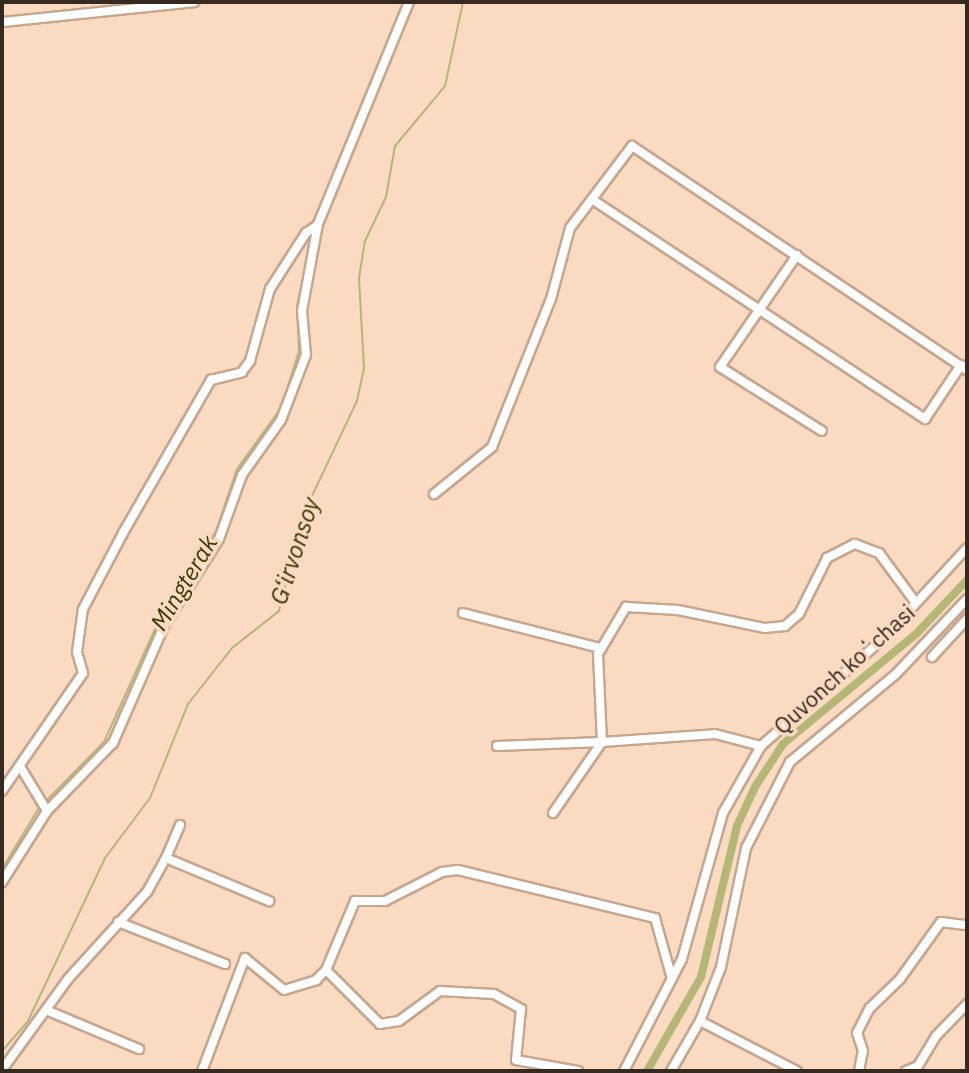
<!DOCTYPE html>
<html>
<head>
<meta charset="utf-8">
<style>
  body { margin:0 }
  #map { position:relative; width:969px; height:1073px; overflow:hidden; background:#fadac1; font-family:"IBM Plex Sans",sans-serif }
  div>[style] { position:absolute }
  [style*='--x'] { left:calc(var(--x)*1px); top:calc(var(--y)*1px); width:calc(var(--w)*1px); rotate:calc(var(--a)*1deg) }
  .stream>* { height:2px; margin:-1px; padding:0 1px; transform-origin:1px; border-radius:1px; background:#b4b776 }
  .canal>* { height:8px; margin:-4px; padding:0 4px; transform-origin:4px; border-radius:4px; background:#b4b776 }
  .roads { filter:drop-shadow(2px 0 #c5a68f) drop-shadow(-2px 0 #c5a68f) drop-shadow(0 2px #c5a68f) drop-shadow(0 -2px #c5a68f) }
  .minor>* { height:8px; margin:-4px; padding:0 4px; transform-origin:4px; border-radius:4px; background:#fff }
  span { translate:-50% -50%; white-space:nowrap; text-align:center; line-height:1.15; -webkit-text-stroke:7px #fadac1; paint-order:stroke }
  .street-label { font-size:22px; color:#352920 }
  .water-label { font-size:24px; color:#3a3b06; font-style:italic }
  .frame { position:absolute; inset:0; border:4px solid #352920; pointer-events:none }
</style>
</head>
<body>
<div id="map">
  <div class="stream">
    <i style="--x:396;--y:24;--w:23;--a:-72"></i>
    <i style="--x:328;--y:190;--w:54;--a:-68.2"></i>
    <i style="--x:44;--y:803;--w:86;--a:-45.5"></i>
    <i style="--x:104;--y:742;--w:136;--a:-65.7"></i>
    <i style="--x:160;--y:618;--w:103;--a:-57.2"></i>
    <i style="--x:216;--y:531;--w:65;--a:-71.3"></i>
    <i style="--x:237;--y:469;--w:75;--a:-54.2"></i>
    <i style="--x:281;--y:408;--w:60;--a:-72.5"></i>
    <i style="--x:299;--y:351;--w:45;--a:-92.5"></i>
    <i style="--x:297;--y:306;--w:54;--a:-77.2"></i>
    <i style="--x:2;--y:869;--w:71;--a:-58.8"></i>
    <i style="--x:2;--y:1051;--w:40;--a:-49"></i>
    <i style="--x:28;--y:1021;--w:180;--a:-64.7"></i>
    <i style="--x:105;--y:858;--w:75;--a:-53.1"></i>
    <i style="--x:150;--y:798;--w:101;--a:-68"></i>
    <i style="--x:188;--y:704;--w:71;--a:-51.8"></i>
    <i style="--x:232;--y:648;--w:60;--a:-38.2"></i>
    <i style="--x:279;--y:611;--w:99;--a:-76"></i>
    <i style="--x:303;--y:515;--w:126;--a:-64.7"></i>
    <i style="--x:357;--y:401;--w:34;--a:-78"></i>
    <i style="--x:364;--y:368;--w:90;--a:-93.2"></i>
    <i style="--x:359;--y:278;--w:37;--a:-81"></i>
    <i style="--x:365;--y:241;--w:49;--a:-64.5"></i>
    <i style="--x:386;--y:197;--w:52;--a:-80"></i>
    <i style="--x:395;--y:146;--w:78;--a:-50.2"></i>
    <i style="--x:445;--y:86;--w:86;--a:-77.9"></i>
  </div>
  <div class="canal">
    <i style="--x:647;--y:1071;--w:108;--a:-60.1"></i>
    <i style="--x:701;--y:977;--w:155;--a:-76.6"></i>
    <i style="--x:737;--y:826;--w:43;--a:-65.2"></i>
    <i style="--x:755;--y:787;--w:51;--a:-56.9"></i>
    <i style="--x:783;--y:744;--w:174;--a:-39.6"></i>
    <i style="--x:917;--y:633;--w:73;--a:-46.7"></i>
  </div>
  <div class="roads">
    <div class="minor">
      <i style="--x:2;--y:22;--w:193;--a:-5.9"></i>
      <i style="--x:593;--y:200;--w:398;--a:33.4"></i>
      <i style="--x:925;--y:419;--w:65;--a:-56.3"></i>
      <i style="--x:797;--y:255;--w:136;--a:124.5"></i>
      <i style="--x:720;--y:367;--w:120;--a:32.1"></i>
      <i style="--x:434;--y:494;--w:75;--a:-39"></i>
      <i style="--x:492;--y:447;--w:159;--a:-68.3"></i>
      <i style="--x:551;--y:299;--w:73;--a:-75"></i>
      <i style="--x:570;--y:228;--w:103;--a:-52.9"></i>
      <i style="--x:632;--y:146;--w:403;--a:33.8"></i>
      <i style="--x:463;--y:613;--w:141;--a:14.3"></i>
      <i style="--x:932;--y:657;--w:52;--a:-47.4"></i>
      <i style="--x:497;--y:746;--w:105;--a:-2.2"></i>
      <i style="--x:602;--y:742;--w:88;--a:-92.6"></i>
      <i style="--x:598;--y:654;--w:55;--a:-59.2"></i>
      <i style="--x:626;--y:607;--w:52;--a:3.3"></i>
      <i style="--x:678;--y:610;--w:89;--a:11.7"></i>
      <i style="--x:765;--y:628;--w:20;--a:-6"></i>
      <i style="--x:785;--y:626;--w:18;--a:-41"></i>
      <i style="--x:799;--y:614;--w:63;--a:-63.4"></i>
      <i style="--x:827;--y:558;--w:31;--a:-27"></i>
      <i style="--x:855;--y:544;--w:26;--a:21"></i>
      <i style="--x:879;--y:553;--w:62;--a:53.5"></i>
      <i style="--x:21;--y:768;--w:50;--a:58.8"></i>
      <i style="--x:2;--y:791;--w:143;--a:-55.5"></i>
      <i style="--x:83;--y:673;--w:22;--a:-106"></i>
      <i style="--x:77;--y:652;--w:43;--a:-82.1"></i>
      <i style="--x:83;--y:609;--w:86;--a:-62.2"></i>
      <i style="--x:123;--y:533;--w:177;--a:-60.1"></i>
      <i style="--x:211;--y:380;--w:32;--a:-14"></i>
      <i style="--x:242;--y:372;--w:14;--a:-54"></i>
      <i style="--x:250;--y:361;--w:75;--a:-74.5"></i>
      <i style="--x:270;--y:289;--w:67;--a:-57.3"></i>
      <i style="--x:306;--y:233;--w:14;--a:-34"></i>
      <i style="--x:553;--y:813;--w:86;--a:-55.4"></i>
      <i style="--x:602;--y:742;--w:113;--a:-4"></i>
      <i style="--x:715;--y:734;--w:48;--a:14.6"></i>
      <i style="--x:166;--y:858;--w:36;--a:-67"></i>
      <i style="--x:2;--y:882;--w:84;--a:-57.6"></i>
      <i style="--x:47;--y:811;--w:95;--a:-45.9"></i>
      <i style="--x:113;--y:743;--w:130;--a:-66.4"></i>
      <i style="--x:165;--y:624;--w:101;--a:-57.6"></i>
      <i style="--x:219;--y:539;--w:68;--a:-70.2"></i>
      <i style="--x:242;--y:475;--w:67;--a:-54.7"></i>
      <i style="--x:281;--y:420;--w:70;--a:-69"></i>
      <i style="--x:306;--y:355;--w:44;--a:-95.2"></i>
      <i style="--x:302;--y:311;--w:88;--a:-79.6"></i>
      <i style="--x:318;--y:224;--w:240;--a:-67.7"></i>
      <i style="--x:118;--y:922;--w:115;--a:21.4"></i>
      <i style="--x:326;--y:970;--w:75;--a:-67.2"></i>
      <i style="--x:355;--y:901;--w:30;--a:0"></i>
      <i style="--x:385;--y:901;--w:64;--a:-27"></i>
      <i style="--x:442;--y:872;--w:16;--a:-7"></i>
      <i style="--x:458;--y:870;--w:203;--a:13.7"></i>
      <i style="--x:655;--y:918;--w:63;--a:74.4"></i>
      <i style="--x:46;--y:1010;--w:101;--a:22.8"></i>
      <i style="--x:700;--y:1021;--w:109;--a:27.3"></i>
      <i style="--x:2;--y:1070;--w:112;--a:-54"></i>
      <i style="--x:68;--y:979;--w:118;--a:-47.8"></i>
      <i style="--x:147;--y:892;--w:39;--a:-61"></i>
      <i style="--x:166;--y:858;--w:112;--a:22.7"></i>
      <i style="--x:202;--y:1071;--w:121;--a:-69.2"></i>
      <i style="--x:245;--y:958;--w:50;--a:39.4"></i>
      <i style="--x:284;--y:990;--w:34;--a:-17"></i>
      <i style="--x:316;--y:980;--w:14;--a:-45"></i>
      <i style="--x:326;--y:970;--w:76;--a:45"></i>
      <i style="--x:380;--y:1024;--w:19;--a:-9"></i>
      <i style="--x:399;--y:1021;--w:51;--a:-36.2"></i>
      <i style="--x:440;--y:991;--w:54;--a:3.2"></i>
      <i style="--x:494;--y:994;--w:31;--a:29"></i>
      <i style="--x:521;--y:1009;--w:51;--a:95.6"></i>
      <i style="--x:516;--y:1060;--w:63;--a:10.1"></i>
      <i style="--x:624;--y:1071;--w:126;--a:-62.6"></i>
      <i style="--x:682;--y:959;--w:152;--a:-74.3"></i>
      <i style="--x:723;--y:813;--w:77;--a:-60.4"></i>
      <i style="--x:761;--y:746;--w:162;--a:-41.3"></i>
      <i style="--x:883;--y:639;--w:124;--a:-47.3"></i>
      <i style="--x:671;--y:1071;--w:58;--a:-59.9"></i>
      <i style="--x:700;--y:1021;--w:58;--a:-68.7"></i>
      <i style="--x:721;--y:967;--w:122;--a:-78.1"></i>
      <i style="--x:746;--y:848;--w:97;--a:-62.9"></i>
      <i style="--x:790;--y:762;--w:138;--a:-39.7"></i>
      <i style="--x:896;--y:674;--w:103;--a:-46.6"></i>
      <i style="--x:859;--y:1071;--w:20;--a:-79"></i>
      <i style="--x:863;--y:1051;--w:19;--a:-108"></i>
      <i style="--x:857;--y:1033;--w:28;--a:-63"></i>
      <i style="--x:870;--y:1008;--w:42;--a:-44"></i>
      <i style="--x:900;--y:979;--w:70;--a:-54.3"></i>
      <i style="--x:941;--y:922;--w:26;--a:7"></i>
      <i style="--x:906;--y:1071;--w:13;--a:-23"></i>
      <i style="--x:918;--y:1066;--w:35;--a:-59"></i>
      <i style="--x:936;--y:1036;--w:45;--a:-45.9"></i>
    </div>
  </div>
  <div class="street-label">
    <span style="left:844px;top:669px;rotate:-42deg">Quvonch koʻchasi</span>
  </div>
  <div class="water-label">
    <span style="left:295px;top:551px;rotate:-72deg">G‘irvonsoy</span>
    <span style="left:184px;top:583px;rotate:-59deg">Mingterak</span>
  </div>
  <div class="frame"></div>
</div>
</body>
</html>
